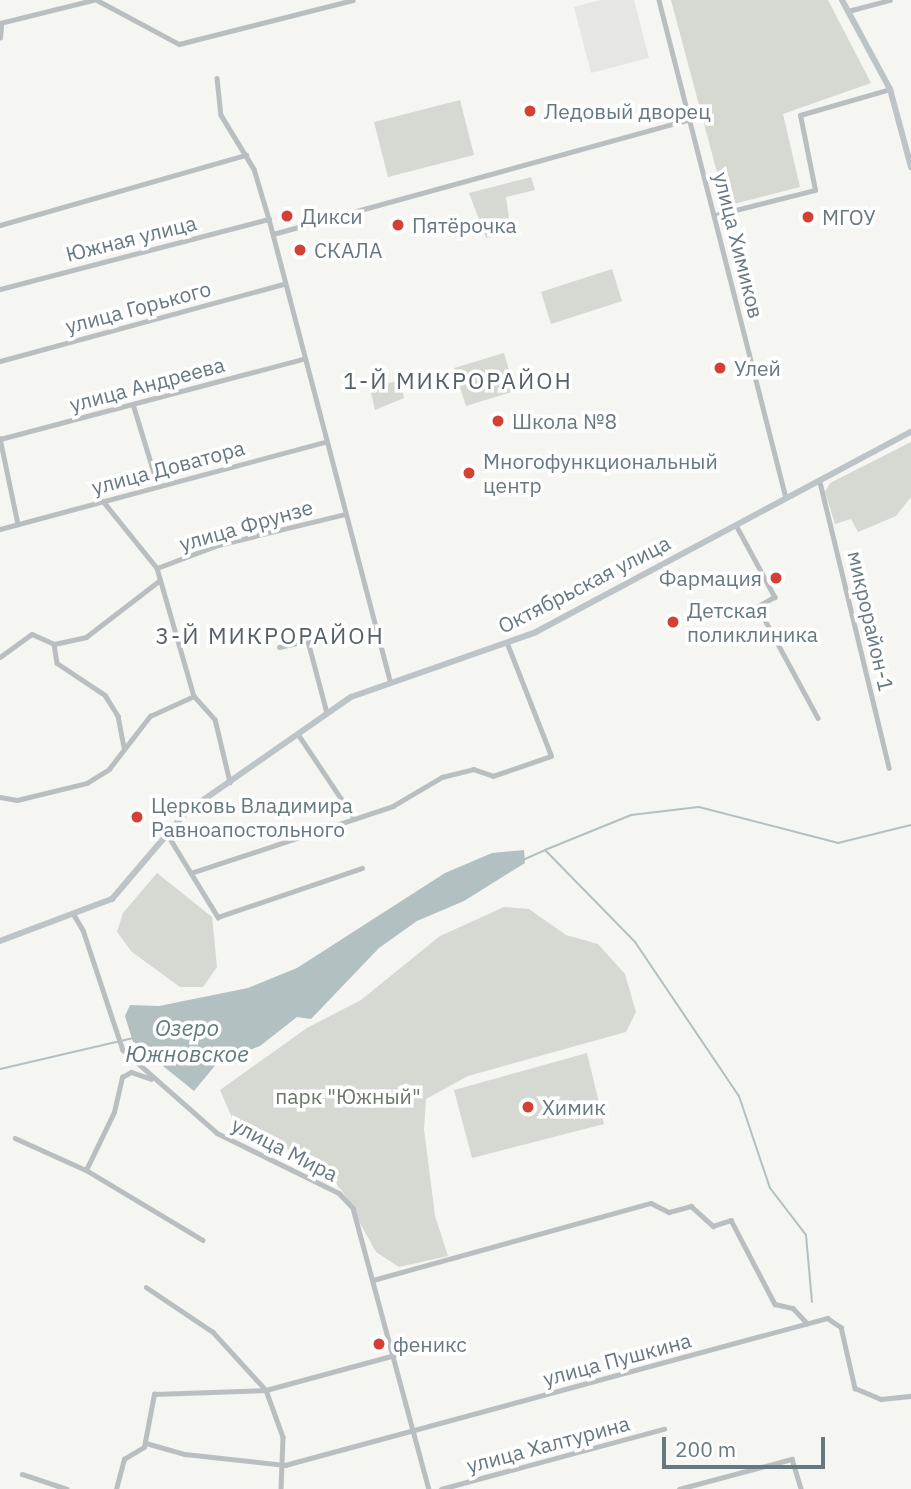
<!DOCTYPE html>
<html>
<head>
<meta charset="utf-8">
<style>
  body { margin:0 }
  #map { position:relative; width:911px; height:1489px; overflow:hidden; background:#f5f5f2; font-family:"IBM Plex Sans",sans-serif }
  div>[style] { position:absolute }
  [style*='--x'] { left:calc(var(--x)*1px); top:calc(var(--y)*1px); width:calc(var(--w)*1px); rotate:calc(var(--a)*1deg) }
  .built>* { inset:0; background:#e6e6e5 }
  .green>* { inset:0; background:#d5d9d1 }
  .water>* { inset:0; background:#b2c0c2 }
  .stream>* { height:2px; margin:-1px; padding:0 1px; transform-origin:1px; border-radius:1px; background:#b2c0c2 }
  .street>* { height:4.5px; margin:-2.25px; padding:0 2.25px; transform-origin:2.25px; border-radius:2.25px; background:#b9bfc1 }
  .secondary>* { height:6px; margin:-3px; padding:0 3px; transform-origin:3px; border-radius:3px; background:#bcc4c7 }
  .dots>* { width:19px; height:19px; translate:-50% -50%; box-sizing:border-box; border:4px solid #fff; border-radius:50% }
  span { translate:-50% -50%; white-space:nowrap; text-align:center; line-height:1.15; -webkit-text-stroke:7px #fff; paint-order:stroke }
  .poi-label { font-size:21px; color:#667980 }
  .left { translate:0 -50%; text-align:left }
  .right { translate:-100% -50%; text-align:right }
  .street-label { font-size:21px; color:#667980 }
  .park-label { font-size:21px; color:#6b7865 }
  .neighbourhood-label { font-size:23px; color:#546166; letter-spacing:2px }
  .water-label { font-size:23px; color:#627a7d; font-style:italic }
  .scale { position:absolute; left:662px; top:1437px; width:163px; height:32px; box-sizing:border-box; border:4px solid #667980; border-top:0; padding-left:9px; font-size:21px; line-height:24px; white-space:nowrap; color:#667980; -webkit-text-stroke:5px #fff; paint-order:stroke }
</style>
</head>
<body>
<div id="map">
  <div class="built">
    <i style="clip-path:polygon(601px 0,634px 0,649px 58px,591px 73px,574px 7px)"></i>
  </div>
  <div class="green">
    <i style="clip-path:polygon(671px 0,828px 0,871px 83px,783px 114px,800px 187px,726px 206px)"></i>
    <i style="clip-path:polygon(460px 100px,474px 155px,388px 177px,374px 122px)"></i>
    <i style="clip-path:polygon(531px 177px,535px 190px,506px 197px,511px 232px,486px 238px,469px 193px)"></i>
    <i style="clip-path:polygon(612px 269px,622px 301px,551px 324px,541px 292px)"></i>
    <i style="clip-path:polygon(504px 353px,515px 391px,466px 406px,454px 368px)"></i>
    <i style="clip-path:polygon(400px 380px,404px 398px,375px 410px,370px 388px)"></i>
    <i style="clip-path:polygon(911px 442px,911px 497px,896px 516px,858px 532px,851px 519px,835px 524px,825px 492px,830px 483px)"></i>
    <i style="clip-path:polygon(157px 873px,212px 917px,217px 967px,203px 987px,180px 987px,132px 952px,117px 932px,123px 913px)"></i>
    <i style="clip-path:polygon(504px 907px,529px 909px,566px 935px,598px 944px,625px 974px,636px 1012px,626px 1032px,468px 1076px,426px 1099px,424px 1129px,435px 1216px,448px 1256px,399px 1267px,376px 1252px,341px 1189px,274px 1139px,233px 1120px,220px 1090px,307px 1028px,361px 1000px,440px 936px)"></i>
    <i style="clip-path:polygon(587px 1053px,604px 1124px,472px 1158px,454px 1090px)"></i>
  </div>
  <div class="water">
    <i style="clip-path:polygon(524px 850px,525px 863px,464px 901px,417px 921px,379px 948px,311px 1019px,297px 1017px,260px 1046px,218px 1062px,194px 1091px,133px 1042px,125px 1016px,130px 1005px,159px 1006px,248px 988px,297px 968px,445px 873px,492px 853px)"></i>
  </div>
  <div class="stream">
    <i style="--x:545;--y:850;--w:93;--a:-22.1"></i>
    <i style="--x:631;--y:815;--w:68;--a:-6.7"></i>
    <i style="--x:699;--y:807;--w:144;--a:14.5"></i>
    <i style="--x:838;--y:843;--w:75;--a:-13.9"></i>
    <i style="--x:525;--y:859;--w:22;--a:-24"></i>
    <i style="--x:545;--y:850;--w:129;--a:45.6"></i>
    <i style="--x:635;--y:942;--w:186;--a:56"></i>
    <i style="--x:739;--y:1096;--w:97;--a:71.4"></i>
    <i style="--x:770;--y:1188;--w:59;--a:52.5"></i>
    <i style="--x:806;--y:1235;--w:67;--a:84.9"></i>
    <i style="--x:0;--y:1069;--w:137;--a:-13.1"></i>
  </div>
  <div class="street">
    <i style="--x:97;--y:0;--w:93;--a:28.2"></i>
    <i style="--x:179;--y:44;--w:179;--a:-14.2"></i>
    <i style="--x:659;--y:0;--w:514;--a:75.69"></i>
    <i style="--x:848;--y:11;--w:43;--a:-14.7"></i>
    <i style="--x:0;--y:23;--w:96;--a:-13.9"></i>
    <i style="--x:0;--y:38;--w:12;--a:-85"></i>
    <i style="--x:217;--y:78;--w:37;--a:84"></i>
    <i style="--x:221;--y:115;--w:63;--a:58.6"></i>
    <i style="--x:254;--y:169;--w:52;--a:73.3"></i>
    <i style="--x:269;--y:219;--w:476;--a:75.3"></i>
    <i style="--x:716;--y:215;--w:102;--a:-14.2"></i>
    <i style="--x:815;--y:190;--w:76;--a:-101.3"></i>
    <i style="--x:800;--y:115;--w:94;--a:-16.1"></i>
    <i style="--x:0;--y:225;--w:256;--a:-15.9"></i>
    <i style="--x:273;--y:234;--w:434;--a:-15.4"></i>
    <i style="--x:0;--y:289;--w:278;--a:-14.6"></i>
    <i style="--x:0;--y:361;--w:294;--a:-15.2"></i>
    <i style="--x:133;--y:404;--w:86;--a:73"></i>
    <i style="--x:0;--y:438;--w:88;--a:78.2"></i>
    <i style="--x:0;--y:439;--w:313;--a:-14.8"></i>
    <i style="--x:820;--y:482;--w:294;--a:76.4"></i>
    <i style="--x:103;--y:501;--w:86;--a:51.1"></i>
    <i style="--x:157;--y:568;--w:133;--a:73.9"></i>
    <i style="--x:194;--y:696;--w:31;--a:48"></i>
    <i style="--x:215;--y:719;--w:65;--a:76.6"></i>
    <i style="--x:736;--y:525;--w:82;--a:61.6"></i>
    <i style="--x:775;--y:597;--w:20;--a:150"></i>
    <i style="--x:758;--y:607;--w:126;--a:61.6"></i>
    <i style="--x:0;--y:529;--w:336;--a:-15"></i>
    <i style="--x:157;--y:568;--w:65;--a:-20.7"></i>
    <i style="--x:218;--y:545;--w:131;--a:-13.7"></i>
    <i style="--x:54;--y:644;--w:19;--a:81"></i>
    <i style="--x:57;--y:663;--w:58;--a:33.7"></i>
    <i style="--x:105;--y:695;--w:25;--a:58"></i>
    <i style="--x:118;--y:716;--w:31;--a:79"></i>
    <i style="--x:279;--y:647;--w:30;--a:-12"></i>
    <i style="--x:308;--y:641;--w:74;--a:75.2"></i>
    <i style="--x:0;--y:657;--w:39;--a:-36"></i>
    <i style="--x:32;--y:634;--w:24;--a:24"></i>
    <i style="--x:54;--y:644;--w:33;--a:-12"></i>
    <i style="--x:86;--y:637;--w:93;--a:-37.6"></i>
    <i style="--x:298;--y:734;--w:102;--a:56.2"></i>
    <i style="--x:0;--y:797;--w:17;--a:10"></i>
    <i style="--x:17;--y:800;--w:72;--a:-13.7"></i>
    <i style="--x:87;--y:783;--w:26;--a:-32"></i>
    <i style="--x:109;--y:769;--w:67;--a:-52.3"></i>
    <i style="--x:150;--y:716;--w:48;--a:-24.4"></i>
    <i style="--x:166;--y:832;--w:48;--a:58.6"></i>
    <i style="--x:191;--y:873;--w:213;--a:-18.3"></i>
    <i style="--x:393;--y:806;--w:57;--a:-30.6"></i>
    <i style="--x:442;--y:777;--w:32;--a:-14"></i>
    <i style="--x:473;--y:769;--w:21;--a:19"></i>
    <i style="--x:493;--y:776;--w:61;--a:-19"></i>
    <i style="--x:551;--y:756;--w:120;--a:-111.4"></i>
    <i style="--x:191;--y:873;--w:52;--a:58.5"></i>
    <i style="--x:218;--y:917;--w:152;--a:-18.8"></i>
    <i style="--x:74;--y:915;--w:17;--a:59"></i>
    <i style="--x:83;--y:930;--w:126;--a:71.6"></i>
    <i style="--x:123;--y:1050;--w:125;--a:41.4"></i>
    <i style="--x:217;--y:1133;--w:136;--a:26.2"></i>
    <i style="--x:339;--y:1193;--w:21;--a:47"></i>
    <i style="--x:353;--y:1208;--w:291;--a:74.9"></i>
    <i style="--x:15;--y:1138;--w:78;--a:24.3"></i>
    <i style="--x:86;--y:1170;--w:136;--a:30.9"></i>
    <i style="--x:86;--y:1170;--w:64;--a:-64.2"></i>
    <i style="--x:114;--y:1112;--w:36;--a:-77"></i>
    <i style="--x:122;--y:1077;--w:10;--a:-29"></i>
    <i style="--x:131;--y:1072;--w:21;--a:19"></i>
    <i style="--x:373;--y:1280;--w:288;--a:-15.5"></i>
    <i style="--x:651;--y:1203;--w:20;--a:27"></i>
    <i style="--x:669;--y:1212;--w:23;--a:-15"></i>
    <i style="--x:691;--y:1206;--w:30;--a:42"></i>
    <i style="--x:713;--y:1226;--w:19;--a:-18"></i>
    <i style="--x:731;--y:1220;--w:95;--a:62.4"></i>
    <i style="--x:775;--y:1304;--w:18;--a:13"></i>
    <i style="--x:793;--y:1308;--w:21;--a:47"></i>
    <i style="--x:146;--y:1287;--w:81;--a:33.9"></i>
    <i style="--x:213;--y:1332;--w:79;--a:47.6"></i>
    <i style="--x:266;--y:1390;--w:50;--a:70.1"></i>
    <i style="--x:283;--y:1437;--w:52;--a:92.2"></i>
    <i style="--x:146;--y:1443;--w:41;--a:15.8"></i>
    <i style="--x:185;--y:1454;--w:101;--a:6.3"></i>
    <i style="--x:285;--y:1465;--w:562;--a:-15.17"></i>
    <i style="--x:827;--y:1318;--w:17;--a:33"></i>
    <i style="--x:841;--y:1327;--w:63;--a:77.1"></i>
    <i style="--x:855;--y:1388;--w:28;--a:23"></i>
    <i style="--x:881;--y:1399;--w:30;--a:-6"></i>
    <i style="--x:22;--y:1474;--w:47;--a:18.4"></i>
    <i style="--x:116;--y:1489;--w:31;--a:-75"></i>
    <i style="--x:124;--y:1459;--w:23;--a:-31"></i>
    <i style="--x:144;--y:1447;--w:54;--a:-79.3"></i>
    <i style="--x:154;--y:1394;--w:112;--a:-2"></i>
    <i style="--x:266;--y:1390;--w:134;--a:-15.2"></i>
    <i style="--x:441;--y:1489;--w:231;--a:-15.1"></i>
    <i style="--x:679;--y:1489;--w:117;--a:-14.9"></i>
    <i style="--x:792;--y:1459;--w:31;--a:73"></i>
  </div>
  <div class="secondary">
    <i style="--x:842;--y:0;--w:101;--a:61.7"></i>
    <i style="--x:890;--y:89;--w:81;--a:74.9"></i>
    <i style="--x:0;--y:941;--w:120;--a:-20.6"></i>
    <i style="--x:112;--y:899;--w:114;--a:-49.6"></i>
    <i style="--x:186;--y:812;--w:201;--a:-34.9"></i>
    <i style="--x:351;--y:697;--w:194;--a:-19.3"></i>
    <i style="--x:534;--y:633;--w:427;--a:-28.1"></i>
  </div>
  <div class="dots">
    <i style="left:530px;top:111px;background:#d44033"></i>
    <i style="left:287px;top:216px;background:#d44033"></i>
    <i style="left:808px;top:217px;background:#d44033"></i>
    <i style="left:398px;top:225px;background:#d44033"></i>
    <i style="left:300px;top:250px;background:#d44033"></i>
    <i style="left:720px;top:368px;background:#d44033"></i>
    <i style="left:498px;top:421px;background:#d44033"></i>
    <i style="left:469px;top:473px;background:#d44033"></i>
    <i style="left:776px;top:578px;background:#d44033"></i>
    <i style="left:673px;top:622px;background:#d44033"></i>
    <i style="left:137px;top:817px;background:#d44033"></i>
    <i style="left:528px;top:1107px;background:#d44033"></i>
    <i style="left:379px;top:1344px;background:#d44033"></i>
  </div>
  <div class="poi-label">
    <span class="left" style="left:544px;top:111px">Ледовый дворец</span>
    <span class="left" style="left:301px;top:216px">Дикси</span>
    <span class="left" style="left:822px;top:217px">МГОУ</span>
    <span class="left" style="left:412px;top:225px">Пятёрочка</span>
    <span class="left" style="left:314px;top:250px">СКАЛА</span>
    <span class="left" style="left:734px;top:368px">Улей</span>
    <span class="left" style="left:512px;top:421px">Школа №8</span>
    <span class="left" style="left:483px;top:473px">Многофункциональный<br>центр</span>
    <span class="right" style="left:762px;top:578px">Фармация</span>
    <span class="left" style="left:687px;top:622px">Детская<br>поликлиника</span>
    <span class="left" style="left:151px;top:817px">Церковь Владимира<br>Равноапостольного</span>
    <span class="left" style="left:542px;top:1107px">Химик</span>
    <span class="left" style="left:393px;top:1344px">феникс</span>
  </div>
  <div class="street-label">
    <span style="left:131px;top:238px;rotate:-14deg">Южная улица</span>
    <span style="left:739px;top:245px;rotate:76deg">улица Химиков</span>
    <span style="left:138px;top:307px;rotate:-15deg">улица Горького</span>
    <span style="left:147px;top:384px;rotate:-15deg">улица Андреева</span>
    <span style="left:168px;top:467px;rotate:-15deg">улица Доватора</span>
    <span style="left:246px;top:525px;rotate:-16deg">улица Фрунзе</span>
    <span style="left:584px;top:584px;rotate:-27deg">Октябрьская улица</span>
    <span style="left:871px;top:621px;rotate:77deg">микрорайон-1</span>
    <span style="left:285px;top:1149px;rotate:27deg">улица Мира</span>
    <span style="left:617px;top:1359px;rotate:-15deg">улица Пушкина</span>
    <span style="left:548px;top:1444px;rotate:-15deg">улица Халтурина</span>
  </div>
  <div class="park-label">
    <span style="left:348px;top:1096px">парк "Южный"</span>
  </div>
  <div class="neighbourhood-label">
    <span style="left:458px;top:380px">1-Й МИКРОРАЙОН</span>
    <span style="left:270px;top:635px">3-Й МИКРОРАЙОН</span>
  </div>
  <div class="water-label">
    <span style="left:187px;top:1040px">Озеро<br>Южновское</span>
  </div>
  <div class="scale">200 m</div>
</div>
</body>
</html>
